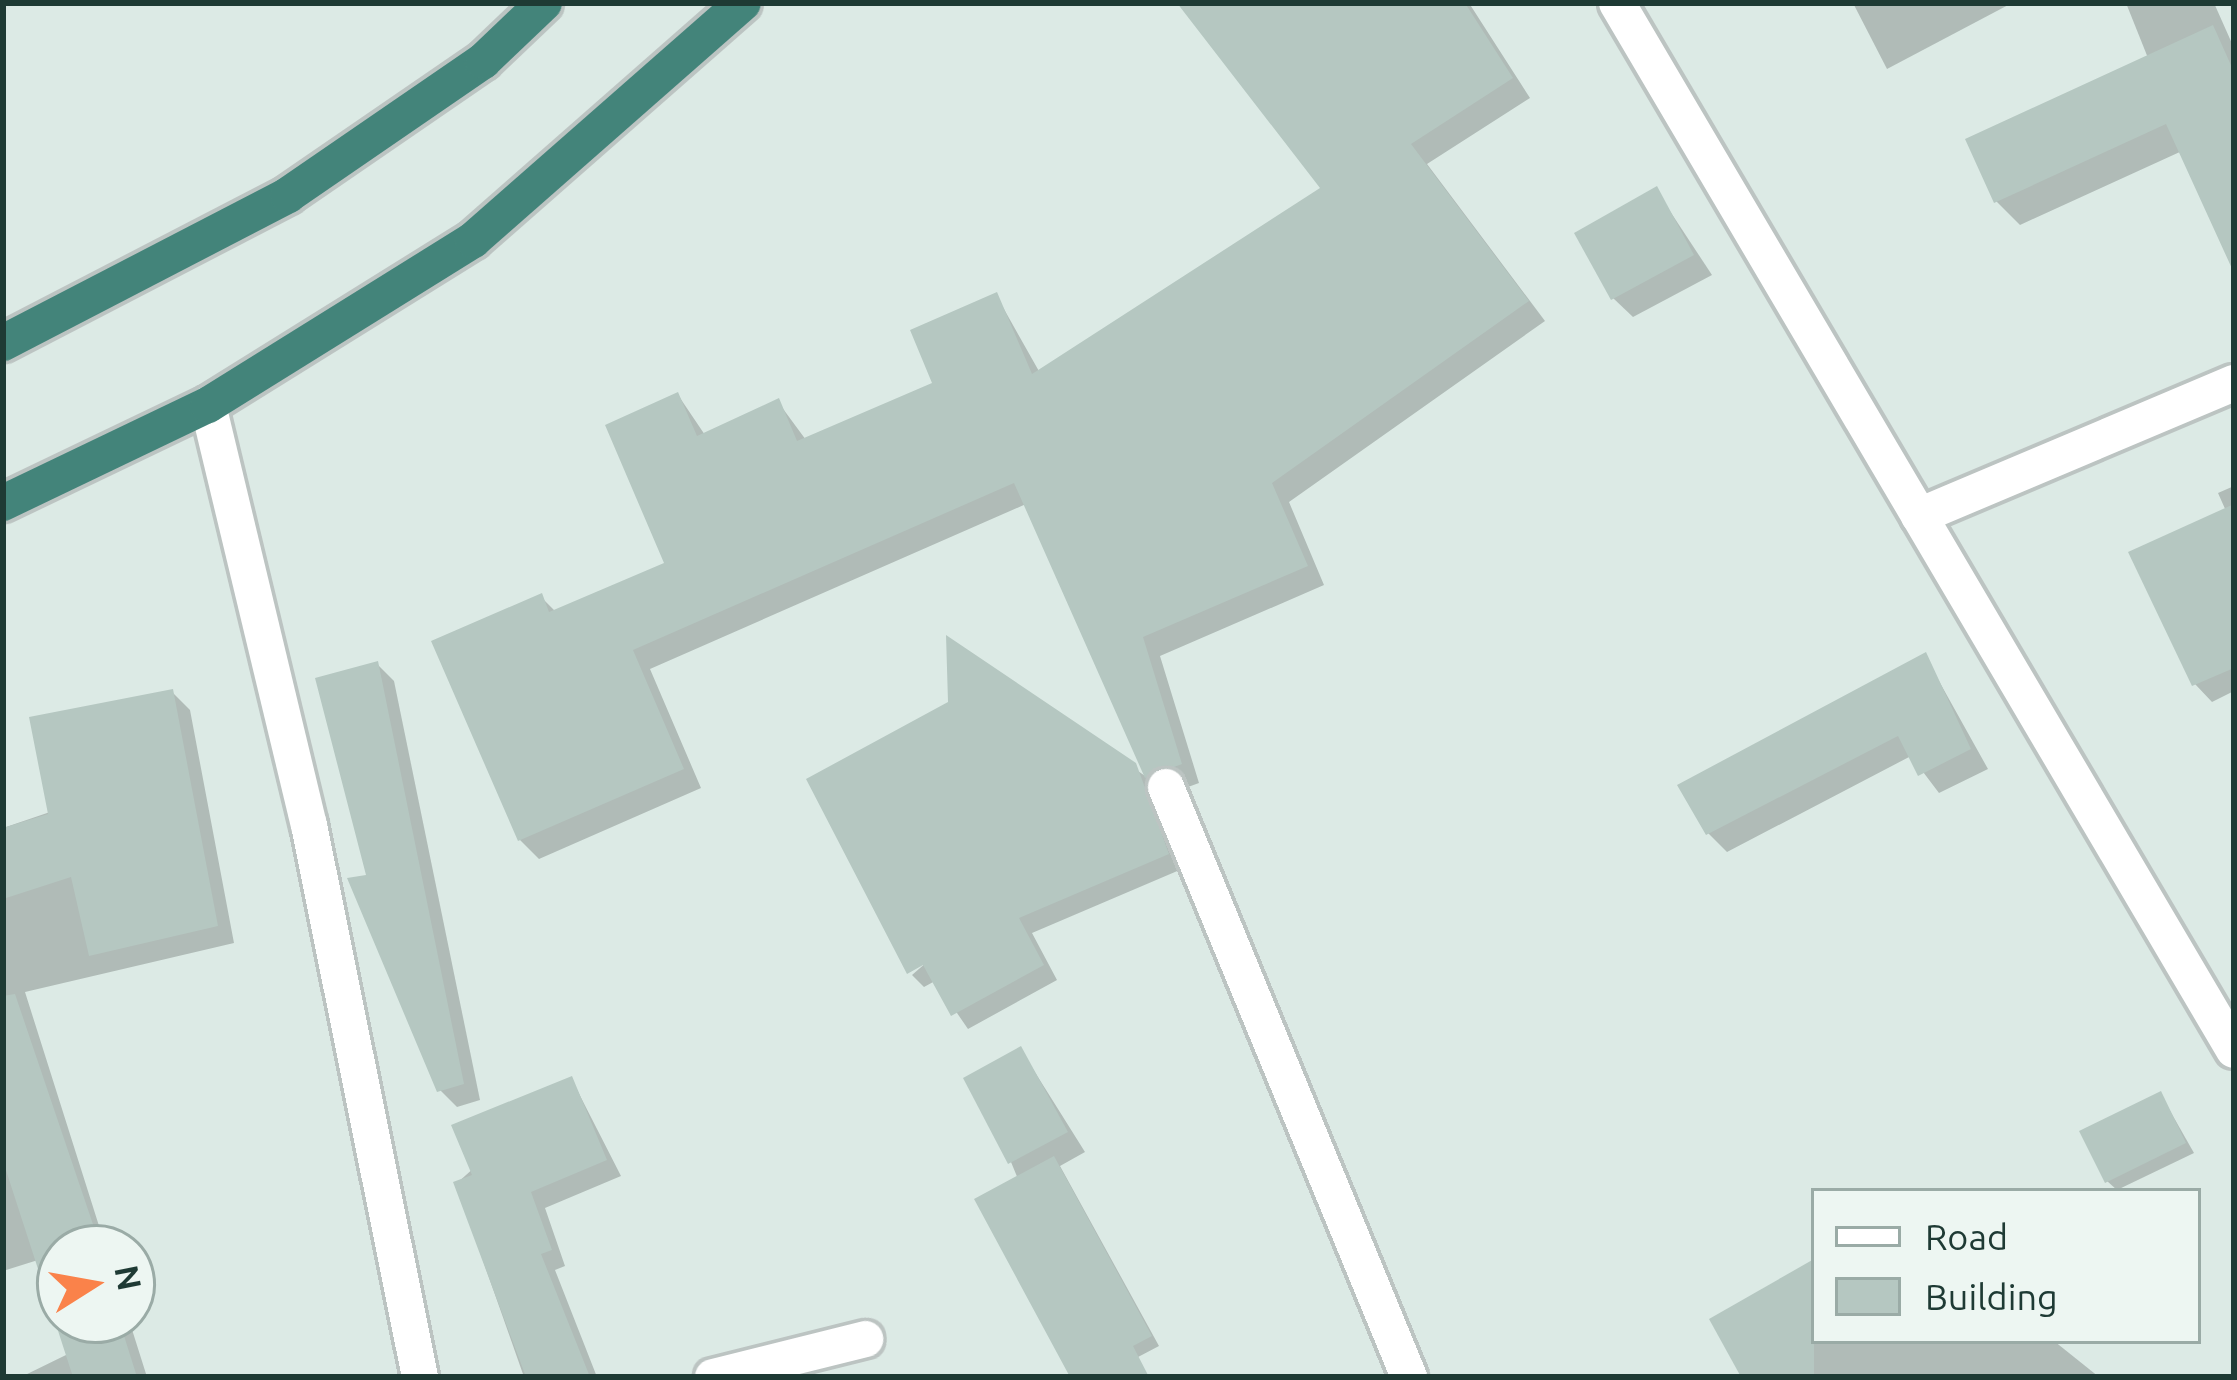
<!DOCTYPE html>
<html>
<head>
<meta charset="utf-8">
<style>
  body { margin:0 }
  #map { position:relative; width:2237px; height:1380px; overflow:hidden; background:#dceae5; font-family:Ubuntu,sans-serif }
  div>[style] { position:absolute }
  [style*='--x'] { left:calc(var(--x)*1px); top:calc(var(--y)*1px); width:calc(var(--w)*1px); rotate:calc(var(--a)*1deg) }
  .shadow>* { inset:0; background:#0003 }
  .building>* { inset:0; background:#b5c7c1 }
  .roads { filter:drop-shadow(3px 0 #bcc4c2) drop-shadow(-3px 0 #bcc4c2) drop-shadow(0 3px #bcc4c2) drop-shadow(0 -3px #bcc4c2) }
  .minor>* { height:36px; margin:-18px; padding:0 18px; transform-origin:18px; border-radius:18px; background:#fff }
  .trunk>* { height:36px; margin:-18px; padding:0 18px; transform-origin:18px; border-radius:18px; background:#43847a }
  span { translate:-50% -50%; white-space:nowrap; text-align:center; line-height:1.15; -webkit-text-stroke:9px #edf6f2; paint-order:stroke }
  .frame { position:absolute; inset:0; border:6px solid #1e3a34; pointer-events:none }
  .legend { position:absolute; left:1811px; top:1188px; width:390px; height:156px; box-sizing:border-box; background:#edf6f2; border:3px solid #9aaba6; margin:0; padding:15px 21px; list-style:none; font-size:36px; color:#1e3a34 }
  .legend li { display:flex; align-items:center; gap:24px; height:60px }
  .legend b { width:60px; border:3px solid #9aaba6 }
  .north { position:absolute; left:36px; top:1224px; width:120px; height:120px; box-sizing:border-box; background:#edf6f2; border:3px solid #9aaba6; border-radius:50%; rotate:79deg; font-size:33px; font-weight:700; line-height:48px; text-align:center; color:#1e3a34 }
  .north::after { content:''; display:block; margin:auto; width:42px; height:54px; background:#fa824a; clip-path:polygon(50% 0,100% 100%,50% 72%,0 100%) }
</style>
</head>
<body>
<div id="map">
  <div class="shadow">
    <i style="clip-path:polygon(1181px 3px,1469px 3px,1530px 98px,1427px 164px,1545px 321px,1289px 502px,1324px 585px,1160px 656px,1199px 783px,1166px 795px,1149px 778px,1182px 869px,1032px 933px,1057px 980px,968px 1029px,935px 981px,924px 987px,912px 975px,935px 955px,910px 972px,810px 780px,951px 704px,949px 640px,1148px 778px,1026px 504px,650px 669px,701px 788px,539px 859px,520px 840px,435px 643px,541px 597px,556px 612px,668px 565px,609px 426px,678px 395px,705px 435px,778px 402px,806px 440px,936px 384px,914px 332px,996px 295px,1040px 373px,1325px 189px)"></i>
    <i style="clip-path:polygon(1853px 3px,2012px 3px,1887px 69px)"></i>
    <i style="clip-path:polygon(2126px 3px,2214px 3px,2234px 48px,2234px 239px,2182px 151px,2020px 225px,1996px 201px,2148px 58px)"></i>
    <i style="clip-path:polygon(1656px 190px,1712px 275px,1633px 317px,1613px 298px)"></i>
    <i style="clip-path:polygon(2234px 486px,2234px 691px,2212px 702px,2195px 684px,2226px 511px,2218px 493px)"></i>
    <i style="clip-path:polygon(1925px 656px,1988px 769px,1939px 793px,1911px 756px,1727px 852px,1708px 833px)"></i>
    <i style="clip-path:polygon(377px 664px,394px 681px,480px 1100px,457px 1107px,440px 1090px,370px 877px)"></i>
    <i style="clip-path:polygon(172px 692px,190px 710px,234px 943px,25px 992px,106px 1248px,60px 1248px,60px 1320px,129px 1320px,147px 1377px,21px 1377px,68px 1354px,38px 1260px,3px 1271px,3px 828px,50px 812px)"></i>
    <i style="clip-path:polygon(1021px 1050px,1085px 1152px,1060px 1166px,1159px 1346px,1100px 1377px,1011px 1162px)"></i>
    <i style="clip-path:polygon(572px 1080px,621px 1176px,545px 1208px,565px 1266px,555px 1270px,597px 1377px,524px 1377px,456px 1184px)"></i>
    <i style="clip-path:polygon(2161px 1095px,2194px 1153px,2117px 1190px,2107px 1181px)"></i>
    <i style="clip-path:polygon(1814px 1263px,1814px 1341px,2054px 1341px,2099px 1377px,1744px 1377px)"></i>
  </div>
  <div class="building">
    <i style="clip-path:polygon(1177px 3px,1465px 3px,1513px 78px,1411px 144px,1529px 301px,1272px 483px,1308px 566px,1143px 637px,1182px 764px,1145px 778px,1014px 483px,633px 650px,684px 769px,518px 841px,431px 641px,542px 593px,549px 612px,664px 563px,605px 425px,678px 392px,697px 436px,779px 398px,797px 441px,932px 383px,910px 330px,997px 292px,1032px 374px,1320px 188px)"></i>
    <i style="clip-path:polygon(2213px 25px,2234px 72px,2234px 273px,2166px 124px,1994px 203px,1965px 139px)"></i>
    <i style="clip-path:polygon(1657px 186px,1694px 255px,1611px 300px,1574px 233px)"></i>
    <i style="clip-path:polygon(2234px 504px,2234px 668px,2192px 686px,2128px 552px)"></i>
    <i style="clip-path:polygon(946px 635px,1136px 763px,1169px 854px,1019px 918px,1044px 965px,951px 1016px,923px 965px,907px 974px,806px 779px,948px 702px)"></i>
    <i style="clip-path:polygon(1926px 652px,1971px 749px,1918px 776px,1898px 736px,1706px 835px,1677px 785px)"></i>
    <i style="clip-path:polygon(378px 661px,464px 1084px,437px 1092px,347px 878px,366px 875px,315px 678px)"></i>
    <i style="clip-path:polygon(173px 689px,218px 926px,89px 956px,71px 877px,3px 899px,3px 828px,48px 814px,29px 717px)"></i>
    <i style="clip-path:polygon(15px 994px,101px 1248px,60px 1248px,60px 1320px,119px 1320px,137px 1377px,73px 1377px,3px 1161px,3px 996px)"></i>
    <i style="clip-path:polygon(1021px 1046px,1068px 1132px,1008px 1164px,963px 1078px)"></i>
    <i style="clip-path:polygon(572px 1076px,607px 1160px,531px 1192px,552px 1250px,541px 1254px,590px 1377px,526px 1377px,453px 1182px,472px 1175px,451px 1125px)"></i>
    <i style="clip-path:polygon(2161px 1091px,2186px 1143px,2105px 1183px,2079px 1131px)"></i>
    <i style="clip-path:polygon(1054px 1156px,1152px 1336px,1133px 1346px,1149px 1377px,1070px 1377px,974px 1199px)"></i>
    <i style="clip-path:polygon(1814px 1259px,1814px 1377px,1741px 1377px,1709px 1319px)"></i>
  </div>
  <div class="roads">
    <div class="minor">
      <i style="--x:1617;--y:3;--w:1215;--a:59.49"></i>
      <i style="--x:208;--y:405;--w:432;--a:76.5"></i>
      <i style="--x:309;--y:825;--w:563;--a:78.63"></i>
      <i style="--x:1919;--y:516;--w:342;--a:-22.9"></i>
      <i style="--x:1166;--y:787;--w:638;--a:67.61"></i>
      <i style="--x:713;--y:1377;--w:157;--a:-14"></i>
    </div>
    <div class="trunk">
      <i style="--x:3;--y:343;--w:321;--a:-27.4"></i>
      <i style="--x:288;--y:195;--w:237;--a:-34.5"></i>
      <i style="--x:483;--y:61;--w:84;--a:-43.6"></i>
      <i style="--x:3;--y:503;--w:227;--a:-25.6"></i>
      <i style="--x:208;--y:405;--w:312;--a:-31.9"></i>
      <i style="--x:473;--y:240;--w:359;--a:-41.3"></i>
    </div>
  </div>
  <div class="frame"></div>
  <ul class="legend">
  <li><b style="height:15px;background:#fff"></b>Road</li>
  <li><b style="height:33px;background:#b5c7c1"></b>Building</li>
  </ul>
  <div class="north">N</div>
</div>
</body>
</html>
